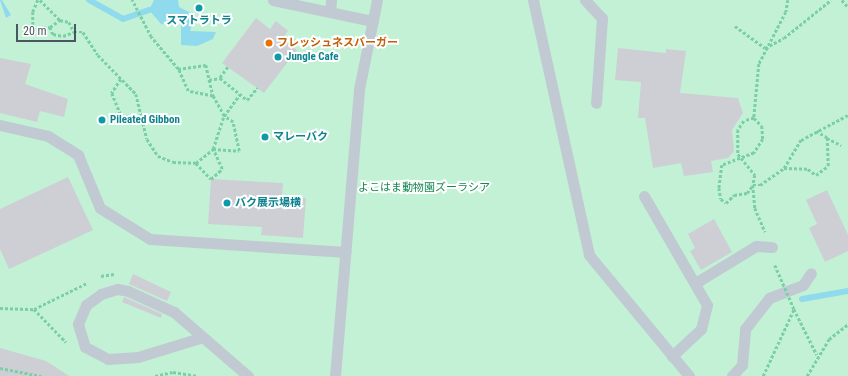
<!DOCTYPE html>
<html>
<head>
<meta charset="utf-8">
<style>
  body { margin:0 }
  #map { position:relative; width:848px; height:376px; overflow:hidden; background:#f5f3f3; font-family:"Roboto Condensed","Noto Sans JP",sans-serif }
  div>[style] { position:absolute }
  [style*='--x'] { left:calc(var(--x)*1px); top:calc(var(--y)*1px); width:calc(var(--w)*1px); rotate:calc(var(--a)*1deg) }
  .green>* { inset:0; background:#c3f1d5 }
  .water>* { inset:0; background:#90daee }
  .stream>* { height:6px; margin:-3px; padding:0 3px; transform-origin:3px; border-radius:3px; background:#90daee }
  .building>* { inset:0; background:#cdcfd5 }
  .path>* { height:2.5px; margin-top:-1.25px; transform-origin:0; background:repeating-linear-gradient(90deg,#7ad0a6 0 3px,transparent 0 5px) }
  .lane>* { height:11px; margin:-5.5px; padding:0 5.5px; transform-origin:5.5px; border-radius:5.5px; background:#c1cad2 }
  .path-bridge>* { height:2.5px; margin-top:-1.25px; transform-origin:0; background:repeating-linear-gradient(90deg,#7ad0a6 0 3px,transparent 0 5px) }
  .dots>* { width:11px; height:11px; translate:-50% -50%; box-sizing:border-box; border:2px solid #fff; border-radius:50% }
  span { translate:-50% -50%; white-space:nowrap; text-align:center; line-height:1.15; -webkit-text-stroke:4px #fff; paint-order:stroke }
  .culture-label { font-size:11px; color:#0d838f; font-weight:700 }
  .left { translate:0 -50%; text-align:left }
  .food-label { font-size:11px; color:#c56008; font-weight:700 }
  .park-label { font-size:11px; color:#17864f }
  .scale { position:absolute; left:16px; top:24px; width:60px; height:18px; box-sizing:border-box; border:2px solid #4a5661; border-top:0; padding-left:5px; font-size:12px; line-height:14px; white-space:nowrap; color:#4a5661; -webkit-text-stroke:3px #fff; paint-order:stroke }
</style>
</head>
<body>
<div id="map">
  <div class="green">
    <i style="clip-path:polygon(0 0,848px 0,848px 376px,0 376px)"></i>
  </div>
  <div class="water">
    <i style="clip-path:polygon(0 0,2px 0,11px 15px,6px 18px)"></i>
    <i style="clip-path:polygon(154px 0,178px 0,179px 7px,195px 15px,190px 31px,216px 32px,213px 39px,197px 46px,181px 45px,181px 21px,170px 16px,162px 25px,149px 10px)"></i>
  </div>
  <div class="stream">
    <i style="--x:89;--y:0;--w:39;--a:29"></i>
    <i style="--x:123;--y:19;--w:28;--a:-19"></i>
    <i style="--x:802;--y:299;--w:47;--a:-9.9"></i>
  </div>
  <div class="building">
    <i style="clip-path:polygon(256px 18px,270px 29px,276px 21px,288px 31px,282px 39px,297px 50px,264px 93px,222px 63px)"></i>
    <i style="clip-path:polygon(618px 48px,666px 53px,666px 49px,686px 51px,680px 93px,738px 98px,743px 113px,732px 130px,734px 151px,728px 158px,711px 161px,713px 172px,684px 176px,681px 163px,653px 168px,645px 118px,638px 118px,641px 82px,615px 80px)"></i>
    <i style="clip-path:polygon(0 58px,31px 64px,25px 84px,68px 99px,64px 117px,40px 111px,37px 122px,0 113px)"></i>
    <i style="clip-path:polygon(68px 177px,93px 230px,9px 269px,0 249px,0 209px)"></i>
    <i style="clip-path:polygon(211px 179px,283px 183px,282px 196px,306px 198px,303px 238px,261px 235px,262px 227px,208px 224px)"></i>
    <i style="clip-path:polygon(827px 190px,848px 235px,848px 251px,825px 262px,809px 228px,817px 224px,806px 200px)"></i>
    <i style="clip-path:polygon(714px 219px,732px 252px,701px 270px,690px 251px,695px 248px,688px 234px)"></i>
    <i style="clip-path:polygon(133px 274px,171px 292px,167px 301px,129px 284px)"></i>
    <i style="clip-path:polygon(124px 297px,162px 314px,161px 318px,122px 302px)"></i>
    <i style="clip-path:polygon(0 348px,46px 361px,69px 376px,0 376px)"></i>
  </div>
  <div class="path">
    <i style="--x:38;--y:0;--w:13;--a:113"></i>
    <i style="--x:33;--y:12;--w:17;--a:90"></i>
    <i style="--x:33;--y:29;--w:17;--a:-7"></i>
    <i style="--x:50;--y:27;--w:8;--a:67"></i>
    <i style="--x:53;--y:34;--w:10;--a:11"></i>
    <i style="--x:63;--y:36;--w:12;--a:-20"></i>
    <i style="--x:40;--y:0;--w:28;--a:45"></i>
    <i style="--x:60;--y:20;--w:9;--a:13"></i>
    <i style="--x:69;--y:22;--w:11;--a:63"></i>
    <i style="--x:74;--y:32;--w:9;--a:0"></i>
    <i style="--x:83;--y:32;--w:27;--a:57"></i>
    <i style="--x:98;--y:55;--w:54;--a:45.7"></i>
    <i style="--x:136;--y:94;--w:46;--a:76.3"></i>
    <i style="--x:147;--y:139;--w:20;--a:57"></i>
    <i style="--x:158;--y:156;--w:16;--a:22"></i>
    <i style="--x:173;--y:162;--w:23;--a:2"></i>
    <i style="--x:196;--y:163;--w:22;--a:-39"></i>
    <i style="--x:213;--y:149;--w:35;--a:-72"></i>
    <i style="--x:224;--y:116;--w:23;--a:-119"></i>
    <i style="--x:213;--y:96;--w:25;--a:-169"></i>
    <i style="--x:188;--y:91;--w:24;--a:-114"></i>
    <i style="--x:178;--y:69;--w:42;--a:-130.2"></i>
    <i style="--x:151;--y:37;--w:42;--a:-117.2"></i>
    <i style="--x:788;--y:0;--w:12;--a:99"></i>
    <i style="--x:786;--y:12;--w:59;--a:117.4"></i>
    <i style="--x:759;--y:64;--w:54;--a:95.3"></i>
    <i style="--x:754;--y:118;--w:10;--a:163"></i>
    <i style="--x:744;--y:121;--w:11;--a:124"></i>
    <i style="--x:738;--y:130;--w:24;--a:90"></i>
    <i style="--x:738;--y:154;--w:27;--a:51"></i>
    <i style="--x:755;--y:175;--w:10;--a:101"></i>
    <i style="--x:753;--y:185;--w:7;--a:0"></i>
    <i style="--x:760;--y:185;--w:29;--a:-35"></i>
    <i style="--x:784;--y:168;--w:33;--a:-59"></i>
    <i style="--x:801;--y:140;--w:53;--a:-28"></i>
    <i style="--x:842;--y:0;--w:9;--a:49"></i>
    <i style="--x:735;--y:26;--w:37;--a:36"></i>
    <i style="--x:765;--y:48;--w:21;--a:-28"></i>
    <i style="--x:784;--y:38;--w:60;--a:-39"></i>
    <i style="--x:50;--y:27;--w:12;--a:-35"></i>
    <i style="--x:228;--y:67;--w:14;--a:126"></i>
    <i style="--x:220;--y:78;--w:35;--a:39"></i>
    <i style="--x:247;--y:100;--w:16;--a:-50"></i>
    <i style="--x:178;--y:69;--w:28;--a:-8"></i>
    <i style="--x:206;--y:65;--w:32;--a:77"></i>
    <i style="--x:121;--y:79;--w:17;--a:123"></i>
    <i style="--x:112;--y:93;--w:24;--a:68"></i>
    <i style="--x:121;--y:115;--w:19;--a:9"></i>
    <i style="--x:209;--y:80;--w:11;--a:-10"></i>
    <i style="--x:754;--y:118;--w:11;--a:45"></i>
    <i style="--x:762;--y:126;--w:13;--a:86"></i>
    <i style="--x:763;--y:139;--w:17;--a:123"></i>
    <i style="--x:754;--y:153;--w:34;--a:159"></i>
    <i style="--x:722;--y:165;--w:23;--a:97"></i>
    <i style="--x:719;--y:188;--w:11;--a:80"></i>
    <i style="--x:721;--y:199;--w:6;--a:39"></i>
    <i style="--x:726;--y:203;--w:11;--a:-45"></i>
    <i style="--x:734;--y:195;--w:13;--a:-9"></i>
    <i style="--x:747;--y:193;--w:10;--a:-53"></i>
    <i style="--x:753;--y:185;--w:23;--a:85"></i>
    <i style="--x:755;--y:208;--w:26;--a:67"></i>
    <i style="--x:827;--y:138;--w:16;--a:27"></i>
    <i style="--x:196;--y:163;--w:22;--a:47"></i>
    <i style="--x:211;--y:179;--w:15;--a:-42"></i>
    <i style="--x:222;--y:169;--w:22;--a:-114"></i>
    <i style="--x:213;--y:149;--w:26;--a:4"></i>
    <i style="--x:239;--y:151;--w:30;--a:-102"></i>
    <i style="--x:233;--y:122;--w:11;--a:-146"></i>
    <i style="--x:224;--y:116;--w:27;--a:-54"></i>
    <i style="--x:784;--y:168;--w:24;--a:2"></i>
    <i style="--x:808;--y:169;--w:10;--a:37"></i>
    <i style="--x:816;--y:175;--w:15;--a:-37"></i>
    <i style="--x:828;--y:166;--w:28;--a:-92"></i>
    <i style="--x:827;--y:138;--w:13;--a:-148"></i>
    <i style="--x:101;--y:276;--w:13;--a:-9"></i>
    <i style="--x:0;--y:308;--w:34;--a:2"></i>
    <i style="--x:34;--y:309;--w:59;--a:-26.1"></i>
    <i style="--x:34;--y:309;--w:46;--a:45.9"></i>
    <i style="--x:794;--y:309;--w:51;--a:63.4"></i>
    <i style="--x:0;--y:368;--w:42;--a:11"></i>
    <i style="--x:155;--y:376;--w:18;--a:-13"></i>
    <i style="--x:173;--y:372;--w:25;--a:9"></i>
    <i style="--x:763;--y:376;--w:74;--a:-65.2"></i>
    <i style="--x:807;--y:376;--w:43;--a:-59.3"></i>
    <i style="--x:829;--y:339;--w:24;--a:-38"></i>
  </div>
  <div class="lane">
    <i style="--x:273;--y:0;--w:102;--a:11.9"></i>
    <i style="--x:533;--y:0;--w:261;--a:77.6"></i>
    <i style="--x:589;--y:255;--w:157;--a:50.4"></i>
    <i style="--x:585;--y:0;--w:25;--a:47"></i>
    <i style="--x:602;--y:18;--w:85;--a:94"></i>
    <i style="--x:330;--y:12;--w:12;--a:-85"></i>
    <i style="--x:0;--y:125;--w:49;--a:12.9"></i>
    <i style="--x:48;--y:136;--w:36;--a:32"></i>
    <i style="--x:78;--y:155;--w:57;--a:67.5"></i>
    <i style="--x:100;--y:208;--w:59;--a:31.8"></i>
    <i style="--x:150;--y:239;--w:196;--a:3.8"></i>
    <i style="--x:644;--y:196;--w:126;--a:60"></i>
    <i style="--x:707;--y:305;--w:25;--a:104"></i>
    <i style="--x:701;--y:329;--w:40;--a:137"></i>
    <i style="--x:697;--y:282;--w:69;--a:-31.4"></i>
    <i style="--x:756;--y:246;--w:16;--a:4"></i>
    <i style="--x:200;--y:338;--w:65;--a:163"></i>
    <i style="--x:138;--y:357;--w:30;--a:176"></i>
    <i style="--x:108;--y:359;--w:26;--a:-152"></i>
    <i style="--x:85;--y:347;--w:24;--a:-107"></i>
    <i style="--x:78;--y:324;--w:21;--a:-67"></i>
    <i style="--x:86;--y:305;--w:19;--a:-36"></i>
    <i style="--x:101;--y:294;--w:17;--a:-17"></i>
    <i style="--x:117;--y:289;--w:11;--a:10"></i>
    <i style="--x:128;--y:291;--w:51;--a:24.5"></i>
    <i style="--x:174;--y:312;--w:98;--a:40.9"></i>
    <i style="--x:335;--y:376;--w:288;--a:-85.2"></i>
    <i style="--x:359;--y:89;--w:91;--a:-78.6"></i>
    <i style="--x:732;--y:376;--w:15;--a:-48"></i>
    <i style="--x:742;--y:365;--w:36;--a:-85"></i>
    <i style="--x:745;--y:329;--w:39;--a:-52"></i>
    <i style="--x:769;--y:298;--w:36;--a:-21"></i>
    <i style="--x:803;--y:285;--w:14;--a:-56"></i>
  </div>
  <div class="path-bridge">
    <i style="--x:775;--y:265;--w:48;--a:66.6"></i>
  </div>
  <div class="dots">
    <i style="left:199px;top:8px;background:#0f9aa8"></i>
    <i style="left:269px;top:43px;background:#e8710a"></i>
    <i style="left:278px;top:57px;background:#0f9aa8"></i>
    <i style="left:102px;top:120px;background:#0f9aa8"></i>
    <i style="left:265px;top:137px;background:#0f9aa8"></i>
    <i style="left:227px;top:203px;background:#0f9aa8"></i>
  </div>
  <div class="culture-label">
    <span style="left:199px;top:21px">スマトラトラ</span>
    <span class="left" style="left:286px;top:57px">Jungle Cafe</span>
    <span class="left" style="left:110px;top:120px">Pileated Gibbon</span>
    <span class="left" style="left:273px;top:137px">マレーバク</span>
    <span class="left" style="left:235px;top:203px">バク展示場横</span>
  </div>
  <div class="food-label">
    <span class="left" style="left:277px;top:43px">フレッシュネスバーガー</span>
  </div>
  <div class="park-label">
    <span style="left:424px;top:188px">よこはま動物園ズーラシア</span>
  </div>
  <div class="scale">20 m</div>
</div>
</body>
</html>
